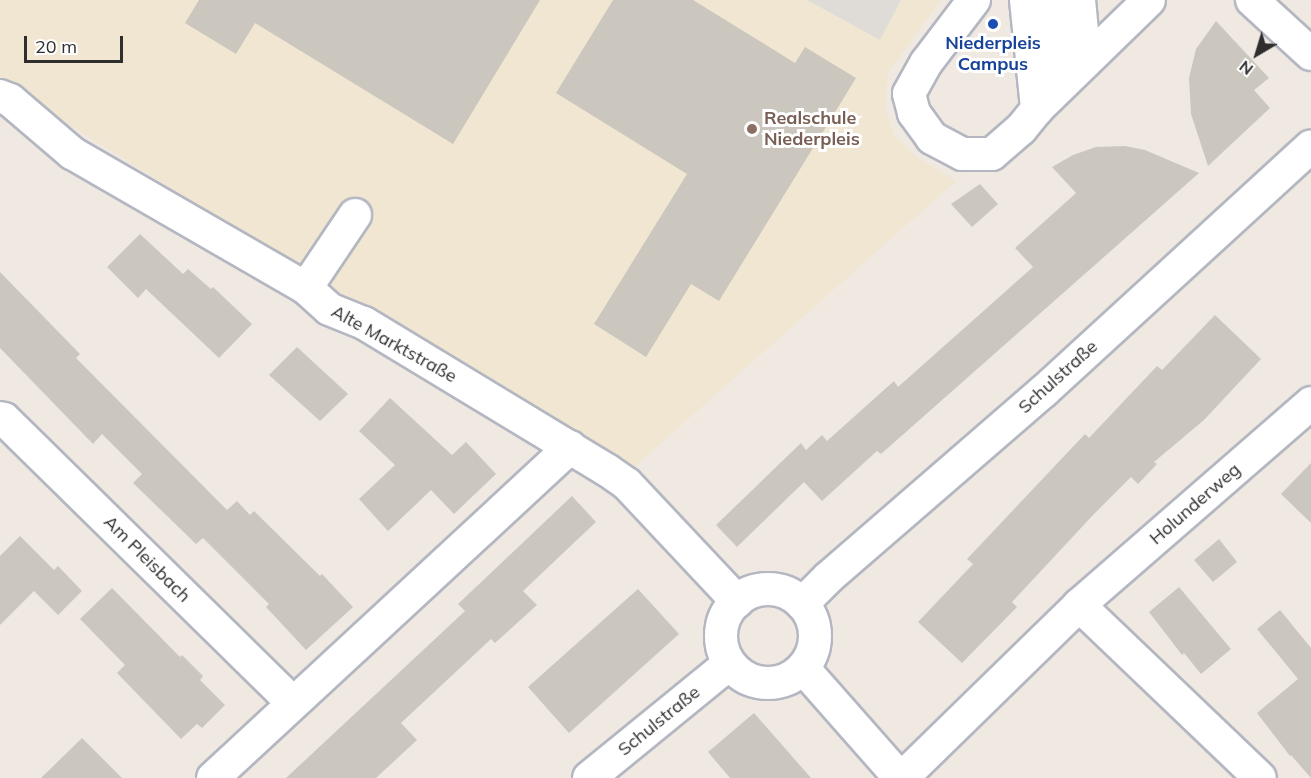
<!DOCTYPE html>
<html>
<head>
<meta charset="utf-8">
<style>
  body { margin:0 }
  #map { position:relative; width:1311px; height:778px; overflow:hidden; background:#efe9e1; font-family:Mulish,sans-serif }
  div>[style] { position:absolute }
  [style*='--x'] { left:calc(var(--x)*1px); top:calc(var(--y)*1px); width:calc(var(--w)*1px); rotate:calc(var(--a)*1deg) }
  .education>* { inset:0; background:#f0e6d1 }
  .plaza>* { inset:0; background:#dfdcd8 }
  .building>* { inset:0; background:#cbc7bf }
  .roads { filter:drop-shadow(2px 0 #b4b7c1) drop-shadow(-2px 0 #b4b7c1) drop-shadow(0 2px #b4b7c1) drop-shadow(0 -2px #b4b7c1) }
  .minor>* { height:32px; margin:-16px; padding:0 16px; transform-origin:16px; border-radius:16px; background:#fff }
  .minor>.ring { margin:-16px; padding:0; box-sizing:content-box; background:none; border:32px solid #fff; border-radius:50% }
  .dots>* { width:16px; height:16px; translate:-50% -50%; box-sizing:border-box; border:3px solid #fff; border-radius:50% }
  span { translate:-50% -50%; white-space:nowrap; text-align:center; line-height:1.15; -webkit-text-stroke:6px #fff; paint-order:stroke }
  .transit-label { font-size:18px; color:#164399; font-weight:700 }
  .education-label { font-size:18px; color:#785e54; font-weight:700 }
  .left { translate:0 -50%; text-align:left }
  .street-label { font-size:18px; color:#2e2e2e }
  .north { position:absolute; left:1227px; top:24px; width:60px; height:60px; -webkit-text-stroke:4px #fff; paint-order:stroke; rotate:218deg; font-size:16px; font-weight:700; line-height:24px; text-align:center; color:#2e2e2e }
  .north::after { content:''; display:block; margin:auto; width:21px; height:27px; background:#2e2e2e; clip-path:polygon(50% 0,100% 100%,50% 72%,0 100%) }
  .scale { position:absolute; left:24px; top:36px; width:99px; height:27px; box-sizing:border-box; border:3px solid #2e2e2e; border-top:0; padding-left:8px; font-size:18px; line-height:21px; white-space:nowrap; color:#2e2e2e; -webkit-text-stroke:4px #fff; paint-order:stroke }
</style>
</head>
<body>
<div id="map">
  <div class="education">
    <i style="clip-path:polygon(0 0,941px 0,888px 73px,885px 107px,894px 135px,917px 157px,956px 181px,633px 468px,576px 439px,0 82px)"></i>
  </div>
  <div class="plaza">
    <i style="clip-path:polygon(807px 0,901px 0,880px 40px)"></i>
  </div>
  <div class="building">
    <i style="clip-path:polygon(199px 0,540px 0,453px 144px,255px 23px,236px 54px,185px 23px)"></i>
    <i style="clip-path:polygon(613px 0,693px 0,795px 63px,805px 47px,856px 78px,719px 301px,691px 284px,646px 357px,594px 324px,687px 174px,556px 93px)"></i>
    <i style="clip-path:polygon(1216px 21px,1269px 78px,1254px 90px,1270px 108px,1208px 166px,1191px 114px,1189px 78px,1196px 49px)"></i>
    <i style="clip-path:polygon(1125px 146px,1145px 150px,1199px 173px,881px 454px,877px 451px,822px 501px,804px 482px,737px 547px,716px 525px,801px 443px,806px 450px,822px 435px,827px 441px,894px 381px,898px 387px,1033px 267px,1015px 248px,1076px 193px,1052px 167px,1073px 155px,1096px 147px)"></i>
    <i style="clip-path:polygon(980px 184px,998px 204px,972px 227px,951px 204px)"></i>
    <i style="clip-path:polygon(140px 234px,183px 274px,188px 269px,211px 289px,213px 287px,252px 324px,219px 358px,146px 289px,138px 298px,107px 267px)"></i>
    <i style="clip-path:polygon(0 272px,80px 354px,76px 358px,227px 510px,237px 501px,250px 515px,254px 511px,320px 576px,322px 574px,353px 607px,306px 650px,266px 607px,269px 604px,203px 538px,196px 544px,133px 483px,142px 474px,102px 434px,93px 444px,0 348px)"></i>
    <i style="clip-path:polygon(1215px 315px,1261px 359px,1204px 420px,1154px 462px,1157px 464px,1138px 484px,1131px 477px,1094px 514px,1012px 602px,1017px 607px,962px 663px,918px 622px,973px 564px,967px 559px,1085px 434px,1089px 438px,1157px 366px,1162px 370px)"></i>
    <i style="clip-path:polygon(297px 347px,348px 394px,320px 421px,269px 375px)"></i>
    <i style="clip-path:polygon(390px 398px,452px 455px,466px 442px,496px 474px,454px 514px,431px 490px,388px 531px,359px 499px,395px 465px,359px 431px)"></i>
    <i style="clip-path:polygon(1311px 463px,1311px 523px,1281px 494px)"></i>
    <i style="clip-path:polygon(572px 496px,596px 522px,523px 591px,537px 605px,495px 643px,491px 639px,401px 723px,417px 740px,376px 778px,286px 778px,465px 611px,458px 604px)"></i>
    <i style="clip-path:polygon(20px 536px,54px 570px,58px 566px,82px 591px,58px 615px,34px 591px,0 625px,0 556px)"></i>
    <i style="clip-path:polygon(1219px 539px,1237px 562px,1213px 582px,1194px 560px)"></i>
    <i style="clip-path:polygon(1179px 587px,1231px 649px,1201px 674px,1184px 653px,1182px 655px,1149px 612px)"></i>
    <i style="clip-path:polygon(112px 588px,180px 657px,182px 655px,203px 676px,200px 680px,225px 705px,202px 728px,197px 724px,181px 739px,117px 673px,125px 665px,80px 619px)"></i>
    <i style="clip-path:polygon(638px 589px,679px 634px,569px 733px,528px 687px)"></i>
    <i style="clip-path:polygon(1280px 610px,1311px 648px,1311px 778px,1291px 755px,1290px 756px,1257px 713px,1298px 679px,1257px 629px)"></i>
    <i style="clip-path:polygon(754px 713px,811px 778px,730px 778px,708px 752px)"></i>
    <i style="clip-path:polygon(82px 738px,122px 778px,41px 778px)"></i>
  </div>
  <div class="roads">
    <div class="minor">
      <i style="--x:974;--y:0;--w:79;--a:127.3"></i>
      <i style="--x:926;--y:63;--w:35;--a:119"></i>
      <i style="--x:909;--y:94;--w:20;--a:75"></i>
      <i style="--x:914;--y:113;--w:31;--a:54"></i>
      <i style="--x:932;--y:138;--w:34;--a:28"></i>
      <i style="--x:962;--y:154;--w:30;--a:0"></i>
      <i style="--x:992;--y:154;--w:38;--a:-41"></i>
      <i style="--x:1021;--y:129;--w:26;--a:-51"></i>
      <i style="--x:1037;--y:109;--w:156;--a:-44.2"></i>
      <i style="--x:1026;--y:0;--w:110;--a:84.2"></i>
      <i style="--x:1051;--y:0;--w:87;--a:84.7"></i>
      <i style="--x:1079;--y:0;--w:62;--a:84.5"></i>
      <i style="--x:1252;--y:0;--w:80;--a:42.5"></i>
      <i style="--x:0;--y:96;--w:11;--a:22"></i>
      <i style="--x:10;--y:100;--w:82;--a:40.5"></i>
      <i style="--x:72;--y:153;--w:270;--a:30"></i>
      <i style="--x:306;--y:288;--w:31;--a:42"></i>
      <i style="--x:329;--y:309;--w:38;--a:22"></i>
      <i style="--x:364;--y:323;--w:284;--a:31.2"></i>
      <i style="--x:607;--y:470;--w:24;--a:35"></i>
      <i style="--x:627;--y:484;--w:161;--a:46.8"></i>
      <i style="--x:306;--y:288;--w:88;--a:-56.1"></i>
      <i style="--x:0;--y:418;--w:4;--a:14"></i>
      <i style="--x:4;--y:419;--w:405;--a:44.5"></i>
      <i class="ring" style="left:721px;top:589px;width:62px;height:62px"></i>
      <i style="--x:802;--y:604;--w:38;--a:-45"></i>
      <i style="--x:829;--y:577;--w:284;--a:-40.9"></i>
      <i style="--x:1044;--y:391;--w:362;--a:-42.5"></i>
      <i style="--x:1079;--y:605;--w:250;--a:43.7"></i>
      <i style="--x:803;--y:668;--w:147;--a:48.6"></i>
      <i style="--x:213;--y:778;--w:487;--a:-42.8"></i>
      <i style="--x:589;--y:778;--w:181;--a:-39.2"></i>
      <i style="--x:902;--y:778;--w:248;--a:-44.3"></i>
      <i style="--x:1079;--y:605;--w:308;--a:-41"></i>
    </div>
  </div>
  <div class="dots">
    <i style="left:993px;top:24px;background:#1a4fb4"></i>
    <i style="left:752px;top:129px;background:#8d6e63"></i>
  </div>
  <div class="transit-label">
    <span style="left:993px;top:54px">Niederpleis<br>Campus</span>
  </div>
  <div class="education-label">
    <span class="left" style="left:764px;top:129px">Realschule<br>Niederpleis</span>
  </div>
  <div class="street-label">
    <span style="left:394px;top:344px;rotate:29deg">Alte Marktstraße</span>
    <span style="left:1058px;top:377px;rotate:-42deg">Schulstraße</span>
    <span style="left:1195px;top:504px;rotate:-41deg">Holunderweg</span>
    <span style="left:147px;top:559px;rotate:45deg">Am Pleisbach</span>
    <span style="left:659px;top:721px;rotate:-39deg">Schulstraße</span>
  </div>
  <div class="north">N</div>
  <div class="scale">20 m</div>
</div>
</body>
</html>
